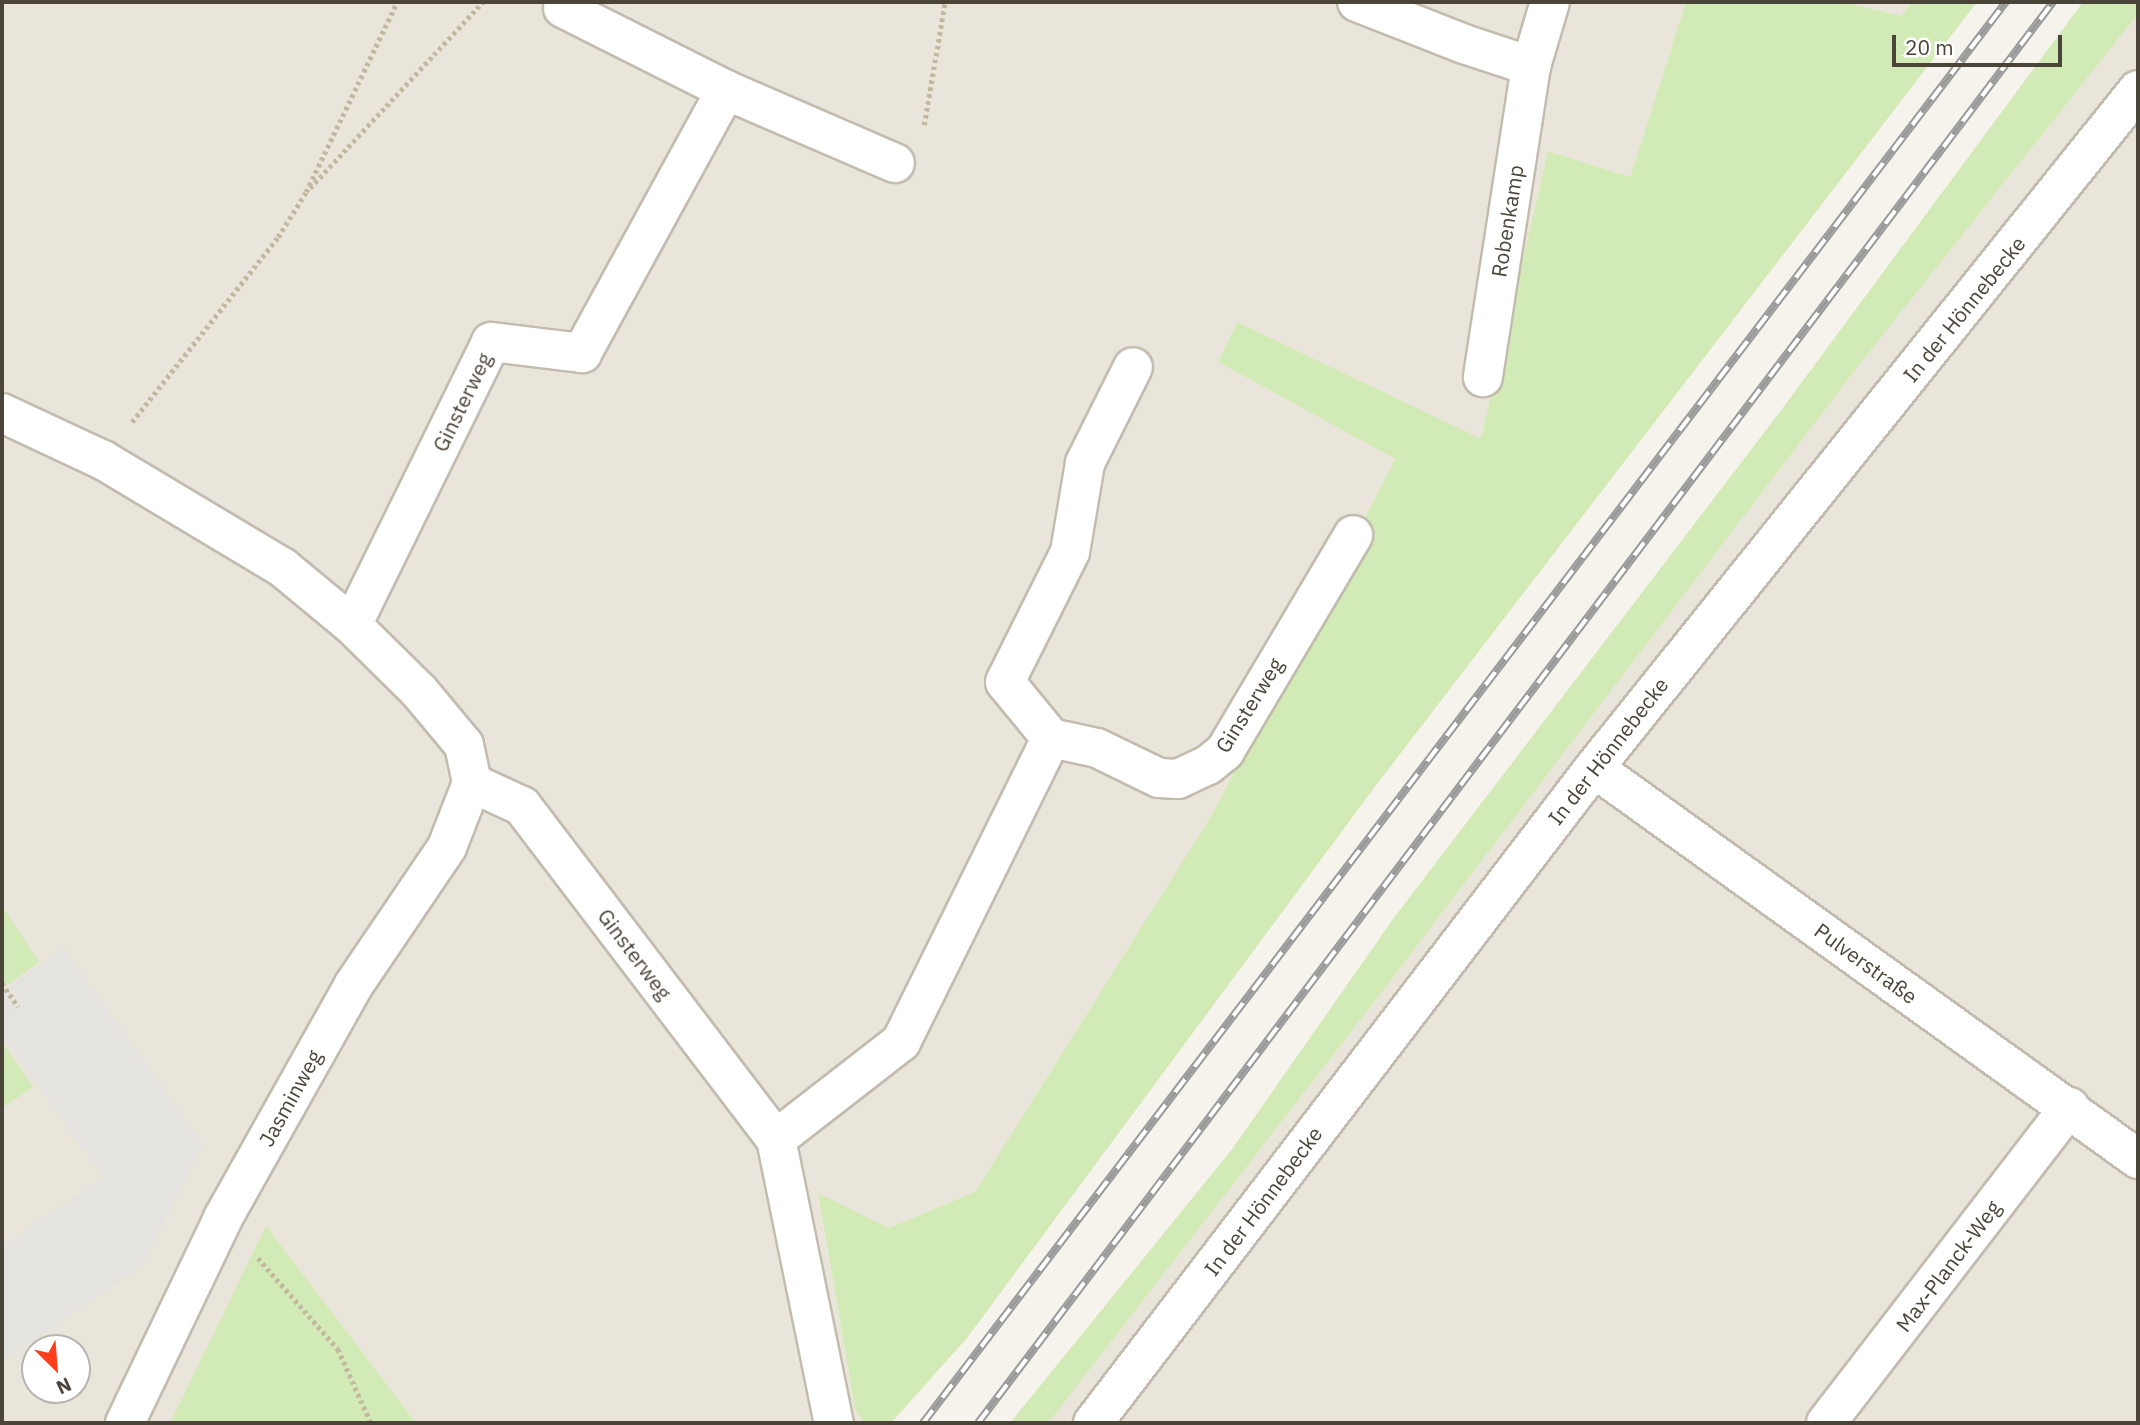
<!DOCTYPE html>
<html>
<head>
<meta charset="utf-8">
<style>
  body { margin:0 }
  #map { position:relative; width:2140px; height:1425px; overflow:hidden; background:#f6f3ec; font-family:"IBM Plex Sans",sans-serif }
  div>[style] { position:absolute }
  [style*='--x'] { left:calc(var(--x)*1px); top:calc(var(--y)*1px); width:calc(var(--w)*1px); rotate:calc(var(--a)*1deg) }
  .residential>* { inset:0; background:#eae5da }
  .green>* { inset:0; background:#d2eab5 }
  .parking>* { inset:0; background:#e5e3e0 }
  .path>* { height:4.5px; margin-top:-2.25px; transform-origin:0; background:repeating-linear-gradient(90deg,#c4b79f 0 3.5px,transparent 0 7px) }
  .roads { filter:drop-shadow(2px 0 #c2bbae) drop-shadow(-2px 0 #c2bbae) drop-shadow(0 2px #c2bbae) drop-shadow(0 -2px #c2bbae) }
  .minor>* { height:38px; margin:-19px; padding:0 19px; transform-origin:19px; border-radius:19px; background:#fff }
  .rail>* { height:8px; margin-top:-4px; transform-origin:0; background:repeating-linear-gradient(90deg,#fff 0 16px,#9a9a9a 0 32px); box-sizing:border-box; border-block:2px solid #9a9a9a }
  span { translate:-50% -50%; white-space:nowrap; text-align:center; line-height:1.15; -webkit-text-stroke:5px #fff; paint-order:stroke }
  .street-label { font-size:21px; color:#4b4439 }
  .frame { position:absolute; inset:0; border:4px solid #4b4439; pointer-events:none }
  .north { position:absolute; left:21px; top:1334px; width:70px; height:70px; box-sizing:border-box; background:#fff; border:2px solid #b7b4b0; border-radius:50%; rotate:155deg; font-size:19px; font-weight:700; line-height:28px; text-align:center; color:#4b4439 }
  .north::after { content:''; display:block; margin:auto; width:24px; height:32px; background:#fc3f1d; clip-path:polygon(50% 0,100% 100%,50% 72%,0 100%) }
  .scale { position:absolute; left:1892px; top:35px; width:170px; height:32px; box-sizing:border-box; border:4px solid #4b4439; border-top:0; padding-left:9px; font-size:21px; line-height:24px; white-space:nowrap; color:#4b4439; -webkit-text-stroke:5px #fff; paint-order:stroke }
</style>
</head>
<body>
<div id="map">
  <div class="residential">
    <i style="clip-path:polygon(evenodd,2px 2px,1686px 2px,1630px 177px,1548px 151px,1481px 440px,1237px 322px,1218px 362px,1395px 459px,1213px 813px,975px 1192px,889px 1228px,818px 1194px,855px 1409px,864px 1423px,416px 1423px,266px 1227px,170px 1423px,2px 1423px,2px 2px,35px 1348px,77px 1348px,77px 1390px,35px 1390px,35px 1348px)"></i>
    <i style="clip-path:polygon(1842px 2px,1913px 2px,1901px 16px)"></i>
    <i style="clip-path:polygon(2138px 14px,2138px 1423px,1048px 1423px,1375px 1001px,1856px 369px)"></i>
  </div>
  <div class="green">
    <i style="clip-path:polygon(1686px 2px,1842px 2px,1901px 16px,1913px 2px,1977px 2px,1374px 788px,967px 1338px,891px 1423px,864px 1423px,855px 1409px,818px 1193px,889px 1228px,975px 1192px,1213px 813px,1395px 459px,1218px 362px,1237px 322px,1481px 439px,1548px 151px,1630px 177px)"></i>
    <i style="clip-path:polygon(2083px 2px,2138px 2px,2138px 14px,1856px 369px,1375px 1001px,1049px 1422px,1010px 1423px,1233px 1148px,1393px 919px,1779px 413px)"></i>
    <i style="clip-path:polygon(2px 906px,39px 962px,2px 989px)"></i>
    <i style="clip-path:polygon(2px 1042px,33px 1087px,2px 1108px)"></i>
    <i style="clip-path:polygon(266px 1226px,416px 1423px,170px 1423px)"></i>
  </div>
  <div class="parking">
    <i style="clip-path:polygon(64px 948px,203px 1145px,142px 1266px,2px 1362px,2px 1247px,103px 1177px,2px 1035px,2px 991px)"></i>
  </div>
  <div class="path">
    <i style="--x:924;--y:125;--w:125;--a:-80.3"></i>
    <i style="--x:310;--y:188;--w:254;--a:-47.1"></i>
    <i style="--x:132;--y:422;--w:236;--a:-51.7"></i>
    <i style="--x:278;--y:237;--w:53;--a:-58.1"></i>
    <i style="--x:306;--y:192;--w:211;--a:-64.4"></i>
    <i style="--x:2;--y:983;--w:29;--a:56"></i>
    <i style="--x:258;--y:1258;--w:121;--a:48.7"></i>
    <i style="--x:338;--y:1349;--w:81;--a:66"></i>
  </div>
  <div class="roads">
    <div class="minor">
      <i style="--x:1357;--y:2;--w:115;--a:21.4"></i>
      <i style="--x:1464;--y:44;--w:71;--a:18.2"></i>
      <i style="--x:1531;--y:66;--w:315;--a:98.8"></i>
      <i style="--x:563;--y:8;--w:182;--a:26.7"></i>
      <i style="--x:726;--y:90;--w:184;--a:23.4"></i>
      <i style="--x:1531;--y:66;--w:67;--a:-73.5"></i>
      <i style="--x:2;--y:413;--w:111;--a:25"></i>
      <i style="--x:103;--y:460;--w:209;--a:30.9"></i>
      <i style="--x:282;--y:567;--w:91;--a:39.6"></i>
      <i style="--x:352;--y:625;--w:94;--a:44.6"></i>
      <i style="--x:419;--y:691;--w:70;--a:50.2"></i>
      <i style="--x:464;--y:745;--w:39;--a:78"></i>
      <i style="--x:352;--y:625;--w:315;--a:-63.8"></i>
      <i style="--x:491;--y:342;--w:92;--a:6.9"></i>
      <i style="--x:582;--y:353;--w:300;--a:-61.3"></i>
      <i style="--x:1051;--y:738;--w:47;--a:12.3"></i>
      <i style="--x:1097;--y:748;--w:69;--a:25.8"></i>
      <i style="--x:1159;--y:778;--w:19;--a:3"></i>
      <i style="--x:1178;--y:779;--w:33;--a:-25"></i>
      <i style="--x:1208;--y:765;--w:22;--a:-39"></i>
      <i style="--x:1225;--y:751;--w:251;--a:-59.3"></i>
      <i style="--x:1594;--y:768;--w:670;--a:35.71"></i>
      <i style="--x:472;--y:783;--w:55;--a:24.7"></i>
      <i style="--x:522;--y:806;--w:419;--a:52.7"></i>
      <i style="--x:776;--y:1139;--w:290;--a:78.5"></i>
      <i style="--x:776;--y:1139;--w:158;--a:-37.8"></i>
      <i style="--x:901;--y:1042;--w:339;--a:-63.7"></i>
      <i style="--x:1051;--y:738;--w:72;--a:-129.4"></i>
      <i style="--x:1005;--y:682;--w:145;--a:-63.4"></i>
      <i style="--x:1070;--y:552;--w:90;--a:-80.4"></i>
      <i style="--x:1085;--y:463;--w:107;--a:-63.4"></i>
      <i style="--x:125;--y:1423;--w:227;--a:-64.4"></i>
      <i style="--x:223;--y:1218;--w:266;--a:-60.7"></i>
      <i style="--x:353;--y:986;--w:168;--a:-55.9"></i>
      <i style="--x:447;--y:847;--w:69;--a:-68.7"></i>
      <i style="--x:1093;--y:1423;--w:825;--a:-52.59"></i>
      <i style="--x:1594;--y:768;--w:869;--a:-51.26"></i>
      <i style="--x:1826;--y:1423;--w:399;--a:-52.4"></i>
    </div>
  </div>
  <div class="rail">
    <i style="--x:923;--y:1423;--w:1787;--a:-52.69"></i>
    <i style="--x:978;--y:1423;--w:1782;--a:-52.89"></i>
  </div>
  <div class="street-label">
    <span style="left:1507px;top:221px;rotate:-81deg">Robenkamp</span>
    <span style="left:1964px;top:309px;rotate:-51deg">In der Hönnebecke</span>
    <span style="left:462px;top:402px;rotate:-64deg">Ginsterweg</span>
    <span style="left:1249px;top:705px;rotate:-58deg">Ginsterweg</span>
    <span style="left:1608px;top:751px;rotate:-52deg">In der Hönnebecke</span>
    <span style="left:635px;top:954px;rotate:53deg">Ginsterweg</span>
    <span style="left:1866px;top:963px;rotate:36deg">Pulverstraße</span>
    <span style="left:290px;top:1098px;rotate:-61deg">Jasminweg</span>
    <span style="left:1263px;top:1201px;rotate:-53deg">In der Hönnebecke</span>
    <span style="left:1948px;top:1266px;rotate:-53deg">Max-Planck-Weg</span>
  </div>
  <div class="frame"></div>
  <div class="north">N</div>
  <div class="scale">20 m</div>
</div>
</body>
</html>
